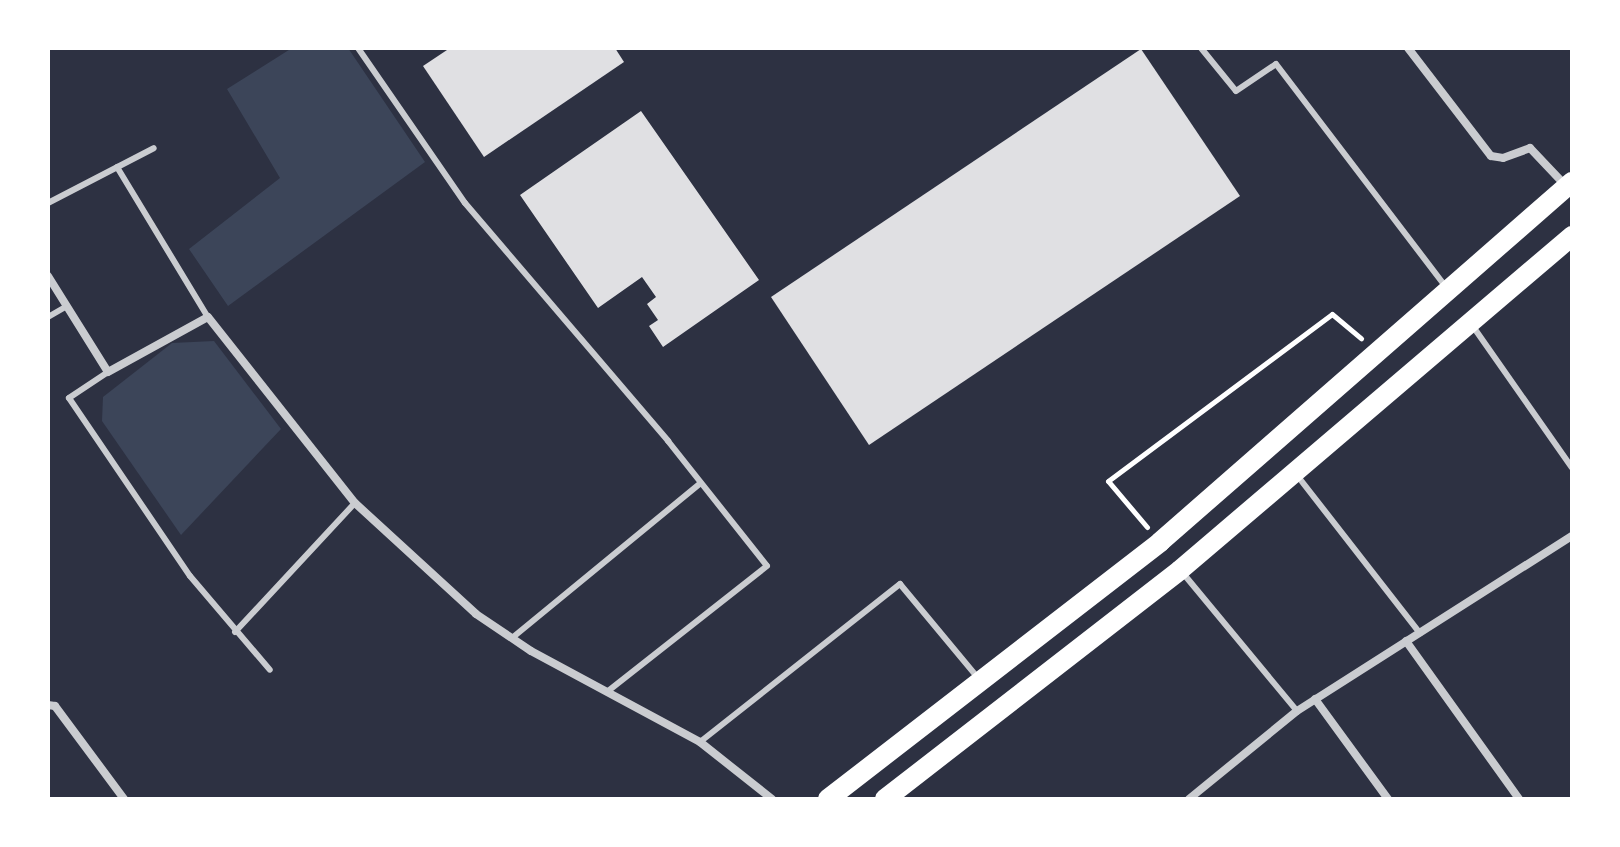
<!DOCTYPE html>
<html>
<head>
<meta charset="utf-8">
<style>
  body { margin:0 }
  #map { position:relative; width:1620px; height:847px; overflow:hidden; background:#2d3142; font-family:"Sofia Sans Condensed",sans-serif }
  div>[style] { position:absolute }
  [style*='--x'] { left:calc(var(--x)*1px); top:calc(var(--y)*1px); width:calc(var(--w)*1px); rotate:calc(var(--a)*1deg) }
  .green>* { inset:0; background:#3c4559 }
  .building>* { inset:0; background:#e0e0e3 }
  .path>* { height:5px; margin:-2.5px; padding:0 2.5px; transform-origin:2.5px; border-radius:2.5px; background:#fff }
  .service>* { height:6px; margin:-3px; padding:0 3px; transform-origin:3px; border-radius:3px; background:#caccd0 }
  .minor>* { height:8px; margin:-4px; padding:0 4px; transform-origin:4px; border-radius:4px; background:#caccd0 }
  .primary>* { height:20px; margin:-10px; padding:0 10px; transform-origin:10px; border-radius:10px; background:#fff }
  span { translate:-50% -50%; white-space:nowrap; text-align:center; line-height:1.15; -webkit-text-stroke:8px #fff; paint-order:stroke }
  .frame { position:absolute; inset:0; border:50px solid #fff; pointer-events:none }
</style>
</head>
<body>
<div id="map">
  <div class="green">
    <i style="clip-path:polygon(292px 48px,348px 48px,425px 162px,228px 306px,189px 249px,280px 178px,227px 89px)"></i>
    <i style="clip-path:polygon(214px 341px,281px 429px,181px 535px,102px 421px,103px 397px,172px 343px)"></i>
  </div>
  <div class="building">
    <i style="clip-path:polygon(450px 48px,615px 48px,624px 62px,484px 157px,423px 66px)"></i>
    <i style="clip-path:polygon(1141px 49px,1240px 196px,869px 445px,771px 297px)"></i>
    <i style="clip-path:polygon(641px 111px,759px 280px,663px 347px,649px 326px,658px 320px,647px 304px,656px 297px,642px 277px,598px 308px,520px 195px)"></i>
  </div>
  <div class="path">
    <i style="--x:1147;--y:527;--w:60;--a:-130.3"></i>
    <i style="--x:1108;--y:481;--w:279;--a:-36.7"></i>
    <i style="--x:1332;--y:314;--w:38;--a:40"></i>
  </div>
  <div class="service">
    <i style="--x:358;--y:48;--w:188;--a:55.4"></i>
    <i style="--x:465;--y:203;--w:313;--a:49.5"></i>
    <i style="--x:668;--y:441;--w:159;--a:51.6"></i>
    <i style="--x:767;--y:566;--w:204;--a:141.8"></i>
    <i style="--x:1201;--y:48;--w:55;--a:50.9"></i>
    <i style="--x:1236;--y:91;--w:48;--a:-34"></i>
    <i style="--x:1276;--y:64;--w:280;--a:52.7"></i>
    <i style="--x:117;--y:167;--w:175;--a:58.8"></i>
    <i style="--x:48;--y:203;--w:119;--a:-27.4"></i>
    <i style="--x:48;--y:317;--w:22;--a:-30"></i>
    <i style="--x:1472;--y:325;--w:174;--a:55"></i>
    <i style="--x:108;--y:372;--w:47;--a:146.3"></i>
    <i style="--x:69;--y:398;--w:215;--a:55.8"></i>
    <i style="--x:190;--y:576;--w:123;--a:49.6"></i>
    <i style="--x:1296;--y:474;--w:202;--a:52.1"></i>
    <i style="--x:1182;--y:572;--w:180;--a:50.4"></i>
    <i style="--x:235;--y:632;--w:176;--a:-47.1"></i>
    <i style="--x:512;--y:638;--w:244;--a:-39.4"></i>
    <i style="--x:700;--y:742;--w:255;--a:-38.3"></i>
    <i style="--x:900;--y:584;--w:124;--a:50.3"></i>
  </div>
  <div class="minor">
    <i style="--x:1408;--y:48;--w:136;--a:52.5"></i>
    <i style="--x:1491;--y:156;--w:12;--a:9"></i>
    <i style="--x:1503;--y:158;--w:29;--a:-20"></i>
    <i style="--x:1530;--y:148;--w:54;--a:46.5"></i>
    <i style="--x:48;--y:276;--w:113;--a:58"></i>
    <i style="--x:108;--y:372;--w:114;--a:-28.8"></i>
    <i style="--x:208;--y:317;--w:237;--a:51.7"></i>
    <i style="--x:355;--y:503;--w:164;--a:42.5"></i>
    <i style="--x:476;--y:614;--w:66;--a:33.9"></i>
    <i style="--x:531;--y:651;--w:192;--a:28.3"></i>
    <i style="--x:700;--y:742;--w:92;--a:38.4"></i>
    <i style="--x:1406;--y:641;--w:194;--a:54.4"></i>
    <i style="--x:1315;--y:699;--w:124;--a:53.9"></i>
    <i style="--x:48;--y:705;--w:7;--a:8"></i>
    <i style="--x:55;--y:706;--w:116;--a:53.4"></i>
    <i style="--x:1189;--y:799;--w:139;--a:-39.2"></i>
    <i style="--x:1297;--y:711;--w:326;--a:-32.5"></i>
  </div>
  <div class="primary">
    <i style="--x:828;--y:799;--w:420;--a:-37.7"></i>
    <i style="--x:1160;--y:542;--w:547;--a:-41.15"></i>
    <i style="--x:885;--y:799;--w:373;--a:-37.8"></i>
    <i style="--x:1180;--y:570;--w:515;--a:-40.43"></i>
  </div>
  <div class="frame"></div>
</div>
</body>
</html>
